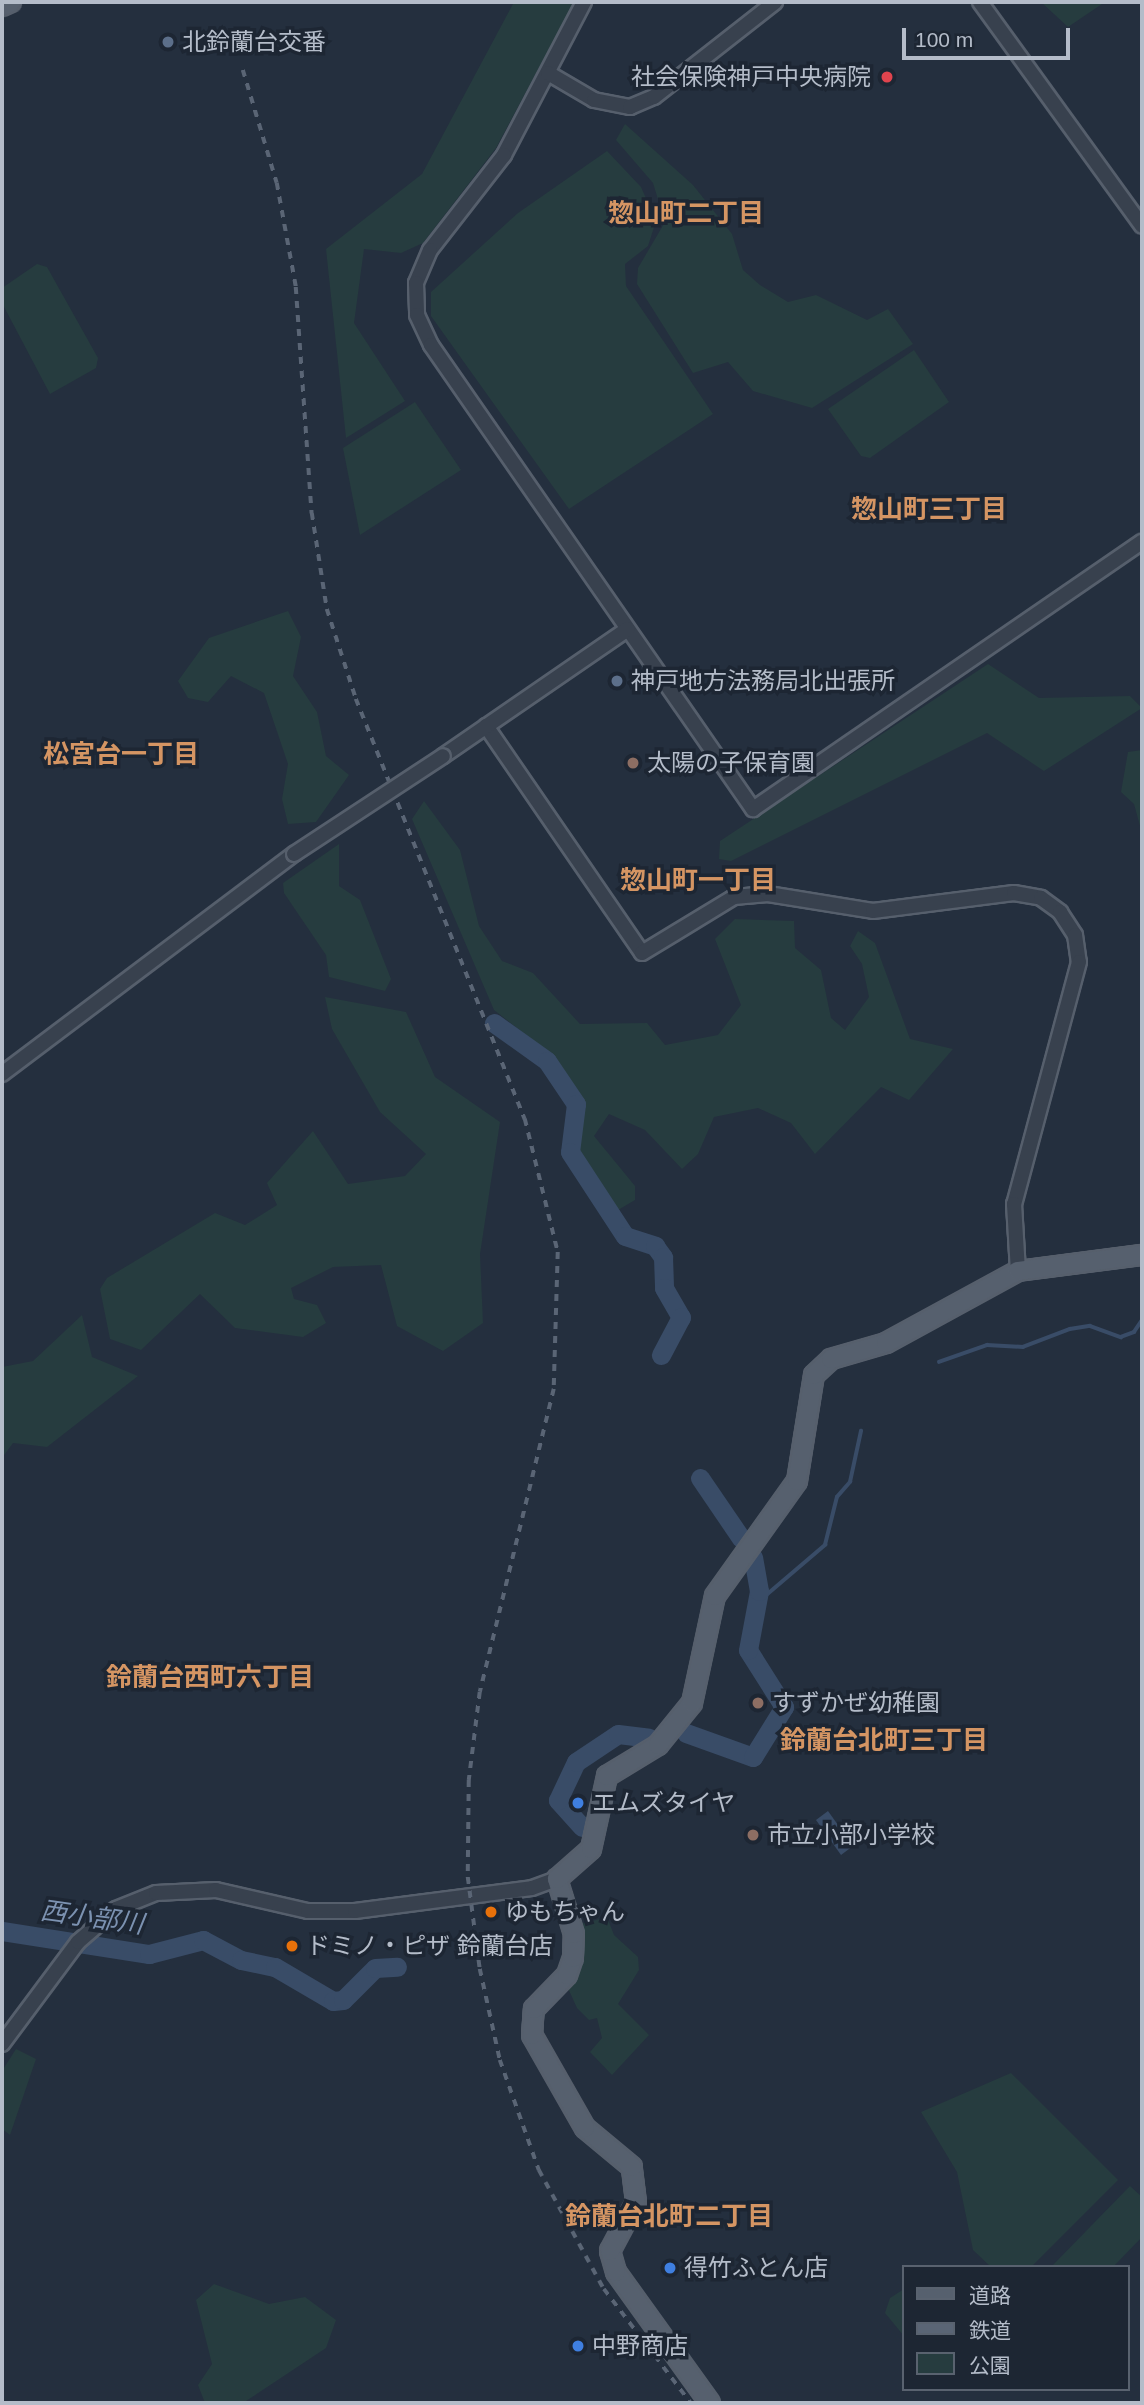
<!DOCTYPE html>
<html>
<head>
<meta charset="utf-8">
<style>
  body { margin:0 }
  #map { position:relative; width:1144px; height:2405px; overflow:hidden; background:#242f3e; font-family:Helvetica,"Noto Sans JP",sans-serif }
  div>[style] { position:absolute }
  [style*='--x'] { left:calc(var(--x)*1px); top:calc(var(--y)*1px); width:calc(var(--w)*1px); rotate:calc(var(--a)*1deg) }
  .green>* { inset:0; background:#263c3f }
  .water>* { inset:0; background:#394c67 }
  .stream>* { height:3.5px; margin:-1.75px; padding:0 1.75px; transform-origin:1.75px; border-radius:1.75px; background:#394c67 }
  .river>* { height:19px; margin:-9.5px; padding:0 9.5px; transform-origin:9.5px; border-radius:9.5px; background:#394c67 }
  .roads { filter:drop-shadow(2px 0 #565f6c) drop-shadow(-2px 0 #565f6c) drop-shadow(0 2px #565f6c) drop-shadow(0 -2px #565f6c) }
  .minor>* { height:14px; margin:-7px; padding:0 7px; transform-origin:7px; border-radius:7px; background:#38414e }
  .major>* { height:18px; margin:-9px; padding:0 9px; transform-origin:9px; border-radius:9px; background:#56606e }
  .rail>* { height:3.5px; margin-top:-1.75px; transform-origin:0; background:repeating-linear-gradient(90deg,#5a6575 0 7px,transparent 0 14px) }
  .bridges { filter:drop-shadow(2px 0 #565f6c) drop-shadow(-2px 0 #565f6c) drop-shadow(0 2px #565f6c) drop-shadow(0 -2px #565f6c) }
  .minor-bridge>* { height:14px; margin:-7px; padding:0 7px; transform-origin:7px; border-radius:7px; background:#38414e }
  .dots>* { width:19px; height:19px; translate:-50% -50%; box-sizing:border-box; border:4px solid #1d2633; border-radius:50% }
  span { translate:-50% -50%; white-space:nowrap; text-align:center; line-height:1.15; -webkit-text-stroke:7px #1d2633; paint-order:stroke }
  .poi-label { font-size:24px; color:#b4bcc9 }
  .left { translate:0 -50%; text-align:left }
  .right { translate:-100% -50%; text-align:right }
  .neighbourhood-label { font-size:26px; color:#d59563; font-weight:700 }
  .water-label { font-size:26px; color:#7c92b1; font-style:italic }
  .frame { position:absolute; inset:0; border:4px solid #b4bcc9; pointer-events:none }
  .legend { position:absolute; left:902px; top:2265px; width:228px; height:126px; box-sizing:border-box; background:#1d2633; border:2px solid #59626f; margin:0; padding:9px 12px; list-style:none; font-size:21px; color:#b4bcc9 }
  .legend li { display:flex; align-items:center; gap:14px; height:35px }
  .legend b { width:35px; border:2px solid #59626f }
  .scale { position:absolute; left:902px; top:28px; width:168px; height:32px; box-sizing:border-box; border:4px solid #b4bcc9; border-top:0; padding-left:9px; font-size:21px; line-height:24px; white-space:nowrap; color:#b4bcc9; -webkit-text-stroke:5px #1d2633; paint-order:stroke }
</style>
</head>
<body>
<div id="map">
  <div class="green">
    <i style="clip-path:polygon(514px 2px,574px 2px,496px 148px,423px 243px,401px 253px,364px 249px,354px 323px,405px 401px,346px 438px,326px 249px,422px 174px)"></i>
    <i style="clip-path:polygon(1041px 2px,1105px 2px,1068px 27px)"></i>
    <i style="clip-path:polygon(625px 124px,693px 185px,732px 234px,743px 270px,760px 285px,788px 302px,816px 295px,867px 320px,888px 309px,913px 344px,812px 408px,753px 391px,728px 362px,693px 373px,637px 284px,638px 268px,665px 222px,653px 183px,616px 140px)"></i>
    <i style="clip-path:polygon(607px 151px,641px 187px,656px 221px,648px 246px,625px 264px,626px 286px,713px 414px,569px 509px,431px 316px,431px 292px,518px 213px)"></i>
    <i style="clip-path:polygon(37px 264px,47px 267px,98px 358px,96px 368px,50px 394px,2px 303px,2px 288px)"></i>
    <i style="clip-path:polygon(914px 350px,949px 402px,870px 458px,861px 456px,828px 409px)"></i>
    <i style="clip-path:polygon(415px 402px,461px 470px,360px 535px,343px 448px)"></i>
    <i style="clip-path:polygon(288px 611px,301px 637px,293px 676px,317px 712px,326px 756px,349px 775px,316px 822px,288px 824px,282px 799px,288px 764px,264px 693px,231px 676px,208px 702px,188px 698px,178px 681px,209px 638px)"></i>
    <i style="clip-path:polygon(988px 664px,1039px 698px,1130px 696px,1142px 708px,1044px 771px,987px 733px,731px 861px,719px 859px,720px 841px)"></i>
    <i style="clip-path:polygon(1142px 750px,1142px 833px,1134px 804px,1121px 792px,1128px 752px)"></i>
    <i style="clip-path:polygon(424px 801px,460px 850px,479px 926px,502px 961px,533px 973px,580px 1024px,647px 1023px,665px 1045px,718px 1035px,741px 1005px,715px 939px,735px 919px,794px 921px,795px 948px,821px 970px,831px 1018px,845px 1030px,869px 997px,862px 964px,850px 946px,858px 931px,875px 943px,910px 1039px,953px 1049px,909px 1100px,881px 1087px,815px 1154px,791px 1123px,758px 1108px,714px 1117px,698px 1154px,682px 1169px,645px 1130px,609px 1114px,594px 1136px,635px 1186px,635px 1200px,618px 1210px,577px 1150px,583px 1100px,553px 1056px,494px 1010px,412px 819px)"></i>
    <i style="clip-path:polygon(339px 844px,339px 886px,360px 900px,391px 979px,385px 991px,329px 977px,326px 955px,284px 893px,283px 883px)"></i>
    <i style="clip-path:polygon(325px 997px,406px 1012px,435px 1077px,500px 1122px,480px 1254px,483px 1323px,443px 1351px,397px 1326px,381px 1265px,333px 1267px,291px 1288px,294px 1299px,317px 1305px,326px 1323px,303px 1337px,235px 1328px,200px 1294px,141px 1350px,110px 1339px,100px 1289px,107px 1278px,215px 1213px,245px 1225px,277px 1205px,267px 1183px,313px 1131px,348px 1184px,405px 1176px,426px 1154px,380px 1112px,332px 1029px)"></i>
    <i style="clip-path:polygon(82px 1315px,92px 1357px,138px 1376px,47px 1447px,13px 1443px,2px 1458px,2px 1367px,33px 1361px)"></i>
    <i style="clip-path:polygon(607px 1917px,614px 1935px,638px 1957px,639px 1970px,618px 2004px,649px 2035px,612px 2075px,590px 2052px,602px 2038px,597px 2018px,589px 2020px,577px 2008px,567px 1986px,580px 1961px,581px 1924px)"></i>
    <i style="clip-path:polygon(16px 2049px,36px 2059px,10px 2135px,2px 2129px,2px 2071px)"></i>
    <i style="clip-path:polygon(1011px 2073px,1118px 2180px,1031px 2267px,991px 2267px,973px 2250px,957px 2172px,921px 2112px)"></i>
    <i style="clip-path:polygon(1130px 2186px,1142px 2197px,1142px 2237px,1113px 2267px,1051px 2267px)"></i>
    <i style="clip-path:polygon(214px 2284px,269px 2304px,305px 2297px,336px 2320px,326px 2348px,243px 2403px,205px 2403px,198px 2385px,212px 2364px,196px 2300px)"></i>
    <i style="clip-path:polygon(904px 2289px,904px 2336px,885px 2313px,890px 2298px)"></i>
  </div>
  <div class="water">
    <i style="clip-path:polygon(828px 1811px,853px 1846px,841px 1855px,816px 1820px)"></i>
  </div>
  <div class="stream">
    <i style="--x:939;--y:1362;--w:51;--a:-19.5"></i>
    <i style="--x:987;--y:1345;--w:36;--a:3"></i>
    <i style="--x:1023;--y:1347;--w:50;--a:-21"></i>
    <i style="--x:1070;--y:1329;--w:20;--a:-9"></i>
    <i style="--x:1090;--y:1326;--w:33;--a:20"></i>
    <i style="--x:1121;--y:1337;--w:14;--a:-21"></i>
    <i style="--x:1134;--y:1332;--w:14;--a:-56"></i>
    <i style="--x:1142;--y:1320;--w:48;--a:-90"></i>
    <i style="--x:756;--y:1604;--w:91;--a:-40.5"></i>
    <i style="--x:825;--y:1545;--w:49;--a:-76"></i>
    <i style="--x:837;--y:1497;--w:20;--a:-49"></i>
    <i style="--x:850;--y:1482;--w:52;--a:-77.8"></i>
  </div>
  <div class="river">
    <i style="--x:494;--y:1023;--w:65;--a:35.6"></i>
    <i style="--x:547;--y:1061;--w:52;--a:56"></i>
    <i style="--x:576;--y:1104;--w:48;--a:97.1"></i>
    <i style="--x:570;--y:1152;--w:100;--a:56.8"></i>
    <i style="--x:625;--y:1236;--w:32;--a:18"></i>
    <i style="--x:655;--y:1246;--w:14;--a:54"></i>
    <i style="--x:663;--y:1257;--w:31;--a:88"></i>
    <i style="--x:664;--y:1288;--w:34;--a:60"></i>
    <i style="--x:681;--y:1317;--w:43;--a:117.8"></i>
    <i style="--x:700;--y:1478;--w:73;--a:55.7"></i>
    <i style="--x:686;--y:1733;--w:71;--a:19.7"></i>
    <i style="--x:753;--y:1757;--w:59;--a:-58.2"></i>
    <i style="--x:784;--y:1707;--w:67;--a:-122.3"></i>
    <i style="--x:748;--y:1650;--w:60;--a:-79.4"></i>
    <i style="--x:759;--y:1591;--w:34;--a:-100"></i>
    <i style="--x:582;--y:1827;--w:36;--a:-132"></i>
    <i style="--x:558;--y:1800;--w:42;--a:-64.7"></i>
    <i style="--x:576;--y:1762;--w:50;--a:-33.7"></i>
    <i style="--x:618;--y:1734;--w:31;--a:7"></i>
    <i style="--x:2;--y:1931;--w:149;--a:8.9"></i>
    <i style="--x:149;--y:1954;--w:56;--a:-14.5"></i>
    <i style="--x:203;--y:1940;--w:43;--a:27.8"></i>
    <i style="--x:241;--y:1960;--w:35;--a:12"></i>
    <i style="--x:275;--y:1967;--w:67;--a:30.4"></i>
    <i style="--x:333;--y:2001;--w:10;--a:-6"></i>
    <i style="--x:343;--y:2000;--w:45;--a:-45"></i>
    <i style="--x:375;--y:1968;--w:22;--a:-3"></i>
  </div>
  <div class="roads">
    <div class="minor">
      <i style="--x:584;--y:2;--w:173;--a:117.6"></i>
      <i style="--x:504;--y:155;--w:120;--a:127.9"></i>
      <i style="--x:430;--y:250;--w:36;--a:113"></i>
      <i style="--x:416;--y:283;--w:32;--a:88"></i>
      <i style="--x:417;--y:315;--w:33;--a:65"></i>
      <i style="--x:431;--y:345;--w:565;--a:55.24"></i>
      <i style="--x:753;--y:809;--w:472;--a:-34.5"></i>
      <i style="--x:980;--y:2;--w:276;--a:54.1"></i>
      <i style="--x:548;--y:73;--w:53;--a:30.4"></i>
      <i style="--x:594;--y:100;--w:37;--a:11"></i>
      <i style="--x:630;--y:107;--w:26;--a:-23"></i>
      <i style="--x:654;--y:97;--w:154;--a:-38.1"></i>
      <i style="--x:486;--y:726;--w:275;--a:55.5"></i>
      <i style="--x:642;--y:953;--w:108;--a:-31.3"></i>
      <i style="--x:734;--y:897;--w:34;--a:-5"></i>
      <i style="--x:768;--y:894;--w:106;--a:9.2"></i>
      <i style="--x:873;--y:911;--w:142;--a:-7.3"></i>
      <i style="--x:1014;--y:893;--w:27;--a:10"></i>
      <i style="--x:1041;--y:898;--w:24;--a:36"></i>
      <i style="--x:1060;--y:912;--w:27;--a:57"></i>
      <i style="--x:1075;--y:935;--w:27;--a:82"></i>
      <i style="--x:1079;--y:962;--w:251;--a:105"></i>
      <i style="--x:1014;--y:1204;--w:67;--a:86.6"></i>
      <i style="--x:443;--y:756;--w:224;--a:-34.5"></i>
      <i style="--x:2;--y:1074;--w:366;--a:-37"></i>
      <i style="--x:2;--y:2044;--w:127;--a:-53.3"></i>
      <i style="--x:78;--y:1942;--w:50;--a:-41"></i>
      <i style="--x:116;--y:1909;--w:43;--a:-21.8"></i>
      <i style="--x:156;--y:1893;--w:60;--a:-2.9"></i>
      <i style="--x:216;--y:1890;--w:94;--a:12.9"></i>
      <i style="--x:308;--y:1911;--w:47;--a:0"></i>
      <i style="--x:355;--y:1911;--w:178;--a:-7.4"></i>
      <i style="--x:532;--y:1888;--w:27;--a:-20"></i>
    </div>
    <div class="major">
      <i style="--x:2;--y:6;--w:10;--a:-24"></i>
      <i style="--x:710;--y:2403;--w:161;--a:-125.7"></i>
      <i style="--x:616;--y:2272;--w:22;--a:-106"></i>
      <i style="--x:610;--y:2251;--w:55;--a:-62"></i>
      <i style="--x:636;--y:2202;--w:35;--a:-97"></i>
      <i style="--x:632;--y:2167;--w:61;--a:-140.3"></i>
      <i style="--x:585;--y:2128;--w:107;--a:-119.7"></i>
      <i style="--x:532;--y:2035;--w:26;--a:-86"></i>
      <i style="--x:534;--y:2009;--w:47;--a:-45.9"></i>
      <i style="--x:567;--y:1975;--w:18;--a:-71"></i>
      <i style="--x:573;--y:1958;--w:24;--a:-88"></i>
      <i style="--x:574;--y:1934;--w:58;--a:-107.2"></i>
      <i style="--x:557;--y:1879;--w:45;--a:-41.4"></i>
      <i style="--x:591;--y:1849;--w:75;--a:-77.6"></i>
      <i style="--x:607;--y:1776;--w:60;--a:-31.3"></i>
      <i style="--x:658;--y:1745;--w:54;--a:-51"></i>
      <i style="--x:692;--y:1703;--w:109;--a:-77.9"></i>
      <i style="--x:715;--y:1596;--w:141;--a:-54.5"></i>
      <i style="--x:797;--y:1481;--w:107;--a:-80.9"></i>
      <i style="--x:814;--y:1375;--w:23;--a:-43"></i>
      <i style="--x:831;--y:1359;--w:57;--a:-16.2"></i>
      <i style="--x:886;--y:1343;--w:150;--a:-28.6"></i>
      <i style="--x:1018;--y:1271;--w:125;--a:-7.4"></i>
    </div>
  </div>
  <div class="rail">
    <i style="--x:243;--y:70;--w:118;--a:73.3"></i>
    <i style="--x:277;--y:183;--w:106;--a:79.6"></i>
    <i style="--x:296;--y:287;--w:227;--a:86"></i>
    <i style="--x:312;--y:513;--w:97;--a:81.1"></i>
    <i style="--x:327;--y:609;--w:95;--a:72.1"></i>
    <i style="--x:356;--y:699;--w:453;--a:68.1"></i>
    <i style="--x:525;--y:1119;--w:137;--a:76.1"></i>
    <i style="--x:558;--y:1252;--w:137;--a:91.7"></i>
    <i style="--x:554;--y:1389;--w:312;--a:103.7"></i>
    <i style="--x:480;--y:1692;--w:89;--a:97.1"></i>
    <i style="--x:469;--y:1780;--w:97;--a:90.6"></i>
    <i style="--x:468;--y:1877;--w:93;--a:82.6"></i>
    <i style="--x:480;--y:1969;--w:93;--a:77.6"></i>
    <i style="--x:500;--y:2060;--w:117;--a:70.5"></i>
    <i style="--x:539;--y:2170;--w:136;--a:61.4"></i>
    <i style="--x:604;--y:2289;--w:143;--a:52.7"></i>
  </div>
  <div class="bridges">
    <div class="minor-bridge">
      <i style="--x:294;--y:854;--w:178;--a:-33.3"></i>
    </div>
  </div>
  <div class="dots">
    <i style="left:168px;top:42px;background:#5c6f8a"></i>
    <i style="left:887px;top:77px;background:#e0444e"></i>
    <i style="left:617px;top:681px;background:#5c6f8a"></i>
    <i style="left:633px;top:763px;background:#8d6e63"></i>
    <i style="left:758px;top:1703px;background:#8d6e63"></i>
    <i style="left:578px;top:1803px;background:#3f7fe0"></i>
    <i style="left:753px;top:1835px;background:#8d6e63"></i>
    <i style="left:491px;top:1912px;background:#e8710a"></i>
    <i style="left:292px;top:1946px;background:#e8710a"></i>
    <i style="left:670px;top:2268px;background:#3f7fe0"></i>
    <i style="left:578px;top:2346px;background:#3f7fe0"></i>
  </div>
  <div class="poi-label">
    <span class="left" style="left:182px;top:42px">北鈴蘭台交番</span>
    <span class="right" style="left:871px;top:77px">社会保険神戸中央病院</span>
    <span class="left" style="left:631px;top:681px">神戸地方法務局北出張所</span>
    <span class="left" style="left:647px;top:763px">太陽の子保育園</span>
    <span class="left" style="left:772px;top:1703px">すずかぜ幼稚園</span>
    <span class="left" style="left:592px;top:1803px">エムズタイヤ</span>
    <span class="left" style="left:767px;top:1835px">市立小部小学校</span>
    <span class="left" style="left:505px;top:1912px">ゆもちゃん</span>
    <span class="left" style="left:306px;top:1946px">ドミノ・ピザ 鈴蘭台店</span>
    <span class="left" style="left:684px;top:2268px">得竹ふとん店</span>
    <span class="left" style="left:592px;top:2346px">中野商店</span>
  </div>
  <div class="neighbourhood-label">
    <span style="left:686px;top:214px">惣山町二丁目</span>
    <span style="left:929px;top:510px">惣山町三丁目</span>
    <span style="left:121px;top:755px">松宮台一丁目</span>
    <span style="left:698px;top:881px">惣山町一丁目</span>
    <span style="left:210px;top:1678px">鈴蘭台西町六丁目</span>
    <span style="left:884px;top:1741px">鈴蘭台北町三丁目</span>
    <span style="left:669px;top:2217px">鈴蘭台北町二丁目</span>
  </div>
  <div class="water-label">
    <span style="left:92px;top:1918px;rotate:8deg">西小部川</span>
  </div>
  <div class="frame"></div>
  <ul class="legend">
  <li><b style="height:9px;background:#56606e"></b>道路</li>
  <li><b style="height:9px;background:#5a6575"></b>鉄道</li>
  <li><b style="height:19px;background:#263c3f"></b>公園</li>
  </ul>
  <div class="scale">100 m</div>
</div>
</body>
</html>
